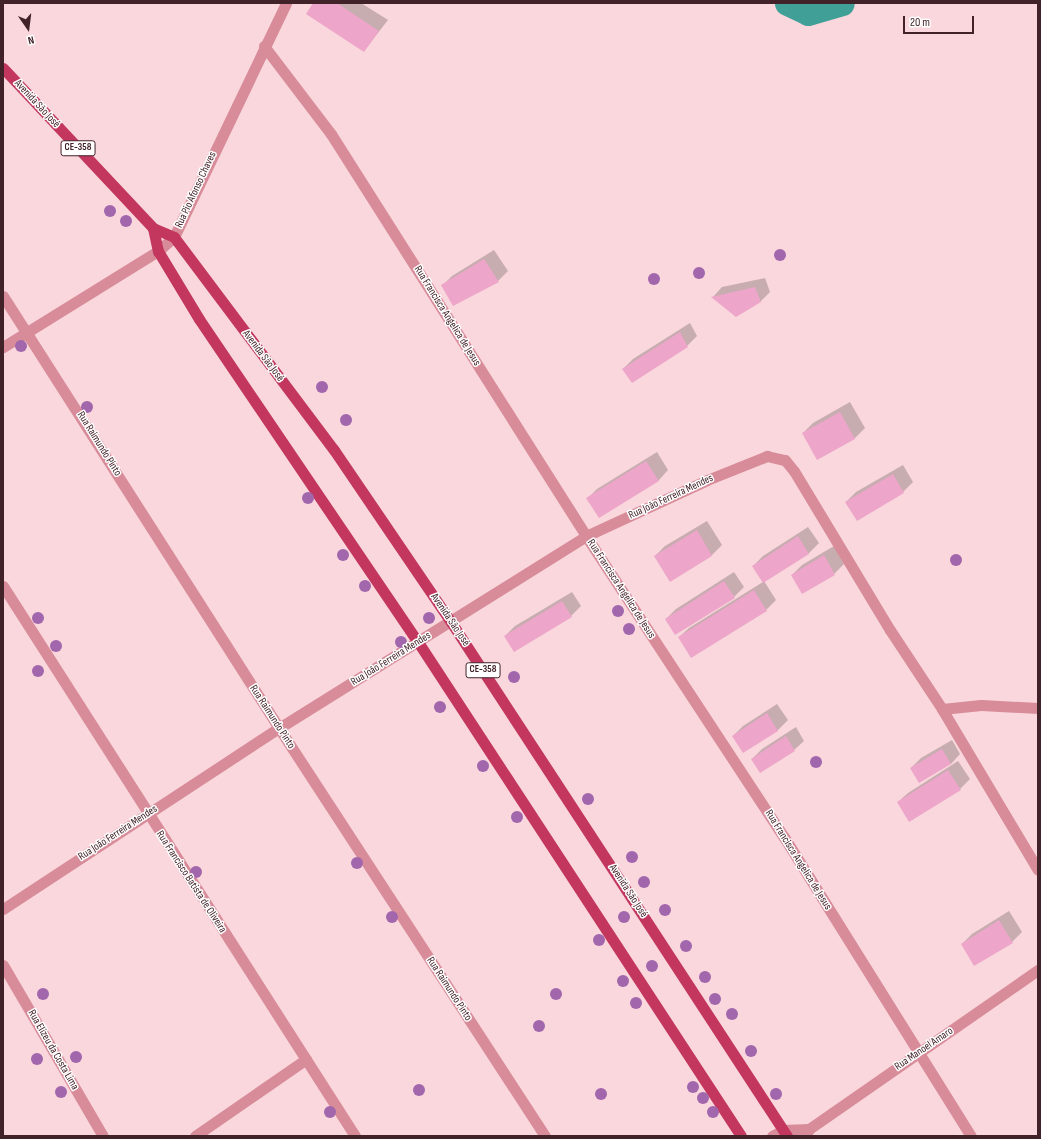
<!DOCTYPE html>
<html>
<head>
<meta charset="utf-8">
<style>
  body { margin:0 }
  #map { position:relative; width:1041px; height:1139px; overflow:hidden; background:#f9d7dc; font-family:"Sofia Sans Condensed",sans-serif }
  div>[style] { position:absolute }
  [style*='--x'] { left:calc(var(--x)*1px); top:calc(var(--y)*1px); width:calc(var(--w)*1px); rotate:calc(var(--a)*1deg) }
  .shadow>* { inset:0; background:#0003 }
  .canal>* { height:25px; margin:-12.5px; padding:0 12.5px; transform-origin:12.5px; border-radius:12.5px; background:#409f97 }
  .building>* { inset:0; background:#eda5c9 }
  .minor>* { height:11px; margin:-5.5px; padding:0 5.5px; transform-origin:5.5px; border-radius:5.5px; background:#d88c9a }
  .primary>* { height:11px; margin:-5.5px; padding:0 5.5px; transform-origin:5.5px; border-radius:5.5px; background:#c3375f }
  .trees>* { width:12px; height:12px; margin:-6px; border-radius:50%; background:#a166ac }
  span { translate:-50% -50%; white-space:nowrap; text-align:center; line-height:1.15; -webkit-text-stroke:3px #fff; paint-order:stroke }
  .shield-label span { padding:1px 3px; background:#fff; border:1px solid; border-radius:3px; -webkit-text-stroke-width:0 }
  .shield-label { font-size:10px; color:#412228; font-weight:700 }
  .street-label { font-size:11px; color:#412228 }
  .frame { position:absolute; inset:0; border:4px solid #412228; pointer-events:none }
  .north { position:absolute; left:8px; top:8px; width:40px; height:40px; -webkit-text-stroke:3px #fff; paint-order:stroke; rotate:166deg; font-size:11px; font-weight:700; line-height:16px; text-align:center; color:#412228 }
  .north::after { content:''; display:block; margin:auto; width:14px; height:18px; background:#412228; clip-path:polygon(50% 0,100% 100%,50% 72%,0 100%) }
  .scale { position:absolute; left:903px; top:16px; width:71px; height:18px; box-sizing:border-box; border:2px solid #412228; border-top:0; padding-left:5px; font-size:12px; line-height:14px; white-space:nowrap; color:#412228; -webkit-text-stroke:3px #fff; paint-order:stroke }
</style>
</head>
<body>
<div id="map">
  <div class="shadow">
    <i style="clip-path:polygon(314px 3px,361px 3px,388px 20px,364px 51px)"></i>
    <i style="clip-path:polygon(494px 250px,508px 271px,498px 281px,442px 286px,452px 276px)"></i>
    <i style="clip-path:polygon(765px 278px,770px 292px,760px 302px,713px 297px,722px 287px)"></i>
    <i style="clip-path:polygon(690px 323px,697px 336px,687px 346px,623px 369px,633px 359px)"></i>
    <i style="clip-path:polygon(850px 402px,865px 428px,855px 438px,817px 459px,803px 433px,813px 423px)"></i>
    <i style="clip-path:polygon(657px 452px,668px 470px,659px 480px,599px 517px,587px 499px,597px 489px)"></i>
    <i style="clip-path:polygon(903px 465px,913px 482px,903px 492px,846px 502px,856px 492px)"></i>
    <i style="clip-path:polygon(707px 521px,722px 545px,712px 555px,670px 581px,655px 556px,665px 546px)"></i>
    <i style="clip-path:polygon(808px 527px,819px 543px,809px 553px,764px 581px,776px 600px,766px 610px,679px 637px,689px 628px,763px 582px,753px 566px,763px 556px)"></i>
    <i style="clip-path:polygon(834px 546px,844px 564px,834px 574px,792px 575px,802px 565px)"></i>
    <i style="clip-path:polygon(734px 572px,744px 587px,734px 597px,666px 619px,676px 609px)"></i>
    <i style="clip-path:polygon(572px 592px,581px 606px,571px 616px,505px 636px,515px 626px)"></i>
    <i style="clip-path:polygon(777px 704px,788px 720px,778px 730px,743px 752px,733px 736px,743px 726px)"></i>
    <i style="clip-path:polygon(796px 727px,804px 741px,794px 750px,752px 759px,762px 749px)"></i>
    <i style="clip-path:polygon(952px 740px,960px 754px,951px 764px,911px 768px,921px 758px)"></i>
    <i style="clip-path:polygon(958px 761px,970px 779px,960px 789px,898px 802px,908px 793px)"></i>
    <i style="clip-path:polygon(1009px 911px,1022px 932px,1012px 942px,962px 944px,972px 934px)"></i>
  </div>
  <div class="canal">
    <i style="--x:787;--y:3;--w:23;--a:25"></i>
    <i style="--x:808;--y:13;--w:35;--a:-16"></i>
  </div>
  <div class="building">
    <i style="clip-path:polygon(313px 3px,337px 3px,379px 31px,364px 52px,306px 14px)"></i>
    <i style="clip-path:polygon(484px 259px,499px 282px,453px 306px,441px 285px)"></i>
    <i style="clip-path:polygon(755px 287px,761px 302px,736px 317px,711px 297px)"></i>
    <i style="clip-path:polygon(680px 332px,688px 347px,632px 383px,622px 369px)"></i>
    <i style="clip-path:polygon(840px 412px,855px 439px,817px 460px,802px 433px)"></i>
    <i style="clip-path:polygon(646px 461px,659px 481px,599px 518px,586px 498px)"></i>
    <i style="clip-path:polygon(893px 474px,904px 493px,857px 521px,845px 502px)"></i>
    <i style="clip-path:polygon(697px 530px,712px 556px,670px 582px,654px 556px)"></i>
    <i style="clip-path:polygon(798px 536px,809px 554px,763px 583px,752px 566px)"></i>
    <i style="clip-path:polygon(824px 555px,835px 575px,802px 594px,791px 575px)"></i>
    <i style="clip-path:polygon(724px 581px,735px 598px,675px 635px,665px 619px)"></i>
    <i style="clip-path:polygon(754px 590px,767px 611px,691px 658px,678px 637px)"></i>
    <i style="clip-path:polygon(562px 601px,572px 617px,514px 652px,504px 636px)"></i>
    <i style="clip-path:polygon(767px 713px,778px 731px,743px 753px,732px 736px)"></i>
    <i style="clip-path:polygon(786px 736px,795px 751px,760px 773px,751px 759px)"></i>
    <i style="clip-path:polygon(942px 749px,951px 764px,919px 783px,910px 768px)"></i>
    <i style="clip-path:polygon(948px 770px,961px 790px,909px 822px,897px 802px)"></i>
    <i style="clip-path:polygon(999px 920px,1013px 943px,974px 966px,961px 944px)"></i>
  </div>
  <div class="minor">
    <i style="--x:264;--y:46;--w:111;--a:52.7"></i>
    <i style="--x:331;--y:134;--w:476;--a:57.6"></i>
    <i style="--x:586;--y:536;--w:360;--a:56.7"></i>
    <i style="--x:784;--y:837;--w:353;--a:58"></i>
    <i style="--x:3;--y:296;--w:513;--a:57.43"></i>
    <i style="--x:279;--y:728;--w:487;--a:56.9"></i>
    <i style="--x:3;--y:347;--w:182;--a:-31.8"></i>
    <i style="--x:158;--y:251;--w:21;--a:-41"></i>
    <i style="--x:174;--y:237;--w:259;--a:-64.4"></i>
    <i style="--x:3;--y:586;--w:653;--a:57.38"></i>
    <i style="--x:942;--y:709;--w:39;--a:-6"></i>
    <i style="--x:981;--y:705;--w:57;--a:3"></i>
    <i style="--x:3;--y:909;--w:330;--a:-33.3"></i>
    <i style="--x:279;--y:728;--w:362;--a:-32"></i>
    <i style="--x:586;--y:536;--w:133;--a:-24.8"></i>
    <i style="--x:707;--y:480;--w:65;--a:-21.8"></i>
    <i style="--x:767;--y:456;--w:18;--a:13"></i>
    <i style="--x:785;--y:460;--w:14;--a:51"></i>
    <i style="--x:794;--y:471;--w:186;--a:58.9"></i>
    <i style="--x:890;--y:630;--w:95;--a:56.6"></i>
    <i style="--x:942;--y:709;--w:187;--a:59.2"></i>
    <i style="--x:3;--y:965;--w:198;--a:59.7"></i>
    <i style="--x:195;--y:1136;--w:135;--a:-34.7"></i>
    <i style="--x:772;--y:1136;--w:13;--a:-29"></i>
    <i style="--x:783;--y:1130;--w:26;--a:-2"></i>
    <i style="--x:805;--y:1136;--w:8;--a:-60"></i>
    <i style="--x:809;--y:1129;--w:279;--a:-34.8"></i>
  </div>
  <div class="primary">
    <i style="--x:3;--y:68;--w:219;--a:46.8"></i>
    <i style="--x:153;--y:228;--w:23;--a:23"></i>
    <i style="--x:174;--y:237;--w:266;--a:53.1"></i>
    <i style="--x:334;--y:450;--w:208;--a:55.8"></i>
    <i style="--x:451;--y:622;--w:614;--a:56.83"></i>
    <i style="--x:153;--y:228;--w:24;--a:78"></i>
    <i style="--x:158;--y:251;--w:79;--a:58.9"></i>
    <i style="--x:199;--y:319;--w:390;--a:55.9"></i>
    <i style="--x:418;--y:642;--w:590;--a:56.82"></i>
  </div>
  <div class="trees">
    <i style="left:110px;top:211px"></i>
    <i style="left:126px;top:221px"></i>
    <i style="left:780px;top:255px"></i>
    <i style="left:699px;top:273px"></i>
    <i style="left:654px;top:279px"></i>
    <i style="left:21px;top:346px"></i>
    <i style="left:322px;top:387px"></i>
    <i style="left:87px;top:407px"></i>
    <i style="left:346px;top:420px"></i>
    <i style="left:308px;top:498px"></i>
    <i style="left:343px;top:555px"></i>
    <i style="left:956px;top:560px"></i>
    <i style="left:365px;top:586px"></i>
    <i style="left:618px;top:611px"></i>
    <i style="left:38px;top:618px"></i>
    <i style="left:429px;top:618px"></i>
    <i style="left:629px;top:629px"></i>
    <i style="left:401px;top:642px"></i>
    <i style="left:56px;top:646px"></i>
    <i style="left:38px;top:671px"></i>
    <i style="left:514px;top:677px"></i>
    <i style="left:440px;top:707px"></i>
    <i style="left:816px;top:762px"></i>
    <i style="left:483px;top:766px"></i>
    <i style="left:588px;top:799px"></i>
    <i style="left:517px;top:817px"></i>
    <i style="left:632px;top:857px"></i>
    <i style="left:357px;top:863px"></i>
    <i style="left:196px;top:872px"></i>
    <i style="left:644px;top:882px"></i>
    <i style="left:665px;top:910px"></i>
    <i style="left:392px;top:917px"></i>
    <i style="left:624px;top:917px"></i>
    <i style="left:599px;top:940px"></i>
    <i style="left:686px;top:946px"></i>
    <i style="left:652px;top:966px"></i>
    <i style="left:705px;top:977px"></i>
    <i style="left:623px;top:981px"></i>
    <i style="left:43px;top:994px"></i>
    <i style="left:556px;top:994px"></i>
    <i style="left:715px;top:999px"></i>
    <i style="left:636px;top:1003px"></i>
    <i style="left:732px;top:1014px"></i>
    <i style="left:539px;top:1026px"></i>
    <i style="left:751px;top:1051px"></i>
    <i style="left:76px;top:1057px"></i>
    <i style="left:37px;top:1059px"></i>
    <i style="left:693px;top:1087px"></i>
    <i style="left:419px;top:1090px"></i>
    <i style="left:61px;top:1092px"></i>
    <i style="left:601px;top:1094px"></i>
    <i style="left:776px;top:1094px"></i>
    <i style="left:703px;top:1098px"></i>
    <i style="left:330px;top:1112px"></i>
    <i style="left:713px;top:1112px"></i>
  </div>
  <div class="shield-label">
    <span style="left:78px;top:148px">CE-358</span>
    <span style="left:483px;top:670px">CE-358</span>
  </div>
  <div class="street-label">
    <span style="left:37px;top:104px;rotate:47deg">Avenida São José</span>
    <span style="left:196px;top:190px;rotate:-65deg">Rua Pio Afonso Chaves</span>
    <span style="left:447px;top:316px;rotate:58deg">Rua Francisca Angelica de Jesus</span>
    <span style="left:263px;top:356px;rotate:53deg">Avenida São José</span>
    <span style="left:99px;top:444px;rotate:58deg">Rua Raimundo Pinto</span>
    <span style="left:671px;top:497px;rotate:-25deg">Rua João Ferreira Mendes</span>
    <span style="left:621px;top:589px;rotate:57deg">Rua Francisca Angelica de Jesus</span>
    <span style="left:450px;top:620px;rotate:56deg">Avenida São José</span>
    <span style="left:391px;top:659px;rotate:-32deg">Rua João Ferreira Mendes</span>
    <span style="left:272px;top:717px;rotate:57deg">Rua Raimundo Pinto</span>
    <span style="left:118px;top:833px;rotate:-33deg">Rua João Ferreira Mendes</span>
    <span style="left:798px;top:860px;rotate:58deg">Rua Francisca Angelica de Jesus</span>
    <span style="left:191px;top:882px;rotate:57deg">Rua Francisco Batista de Oliveira</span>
    <span style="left:628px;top:891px;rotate:57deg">Avenida São José</span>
    <span style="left:449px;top:989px;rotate:57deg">Rua Raimundo Pinto</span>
    <span style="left:924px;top:1049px;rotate:-34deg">Rua Manoel Amaro</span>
    <span style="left:53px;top:1050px;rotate:60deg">Rua Elizeu da Costa Lima</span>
  </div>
  <div class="frame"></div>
  <div class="north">N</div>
  <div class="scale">20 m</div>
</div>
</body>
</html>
